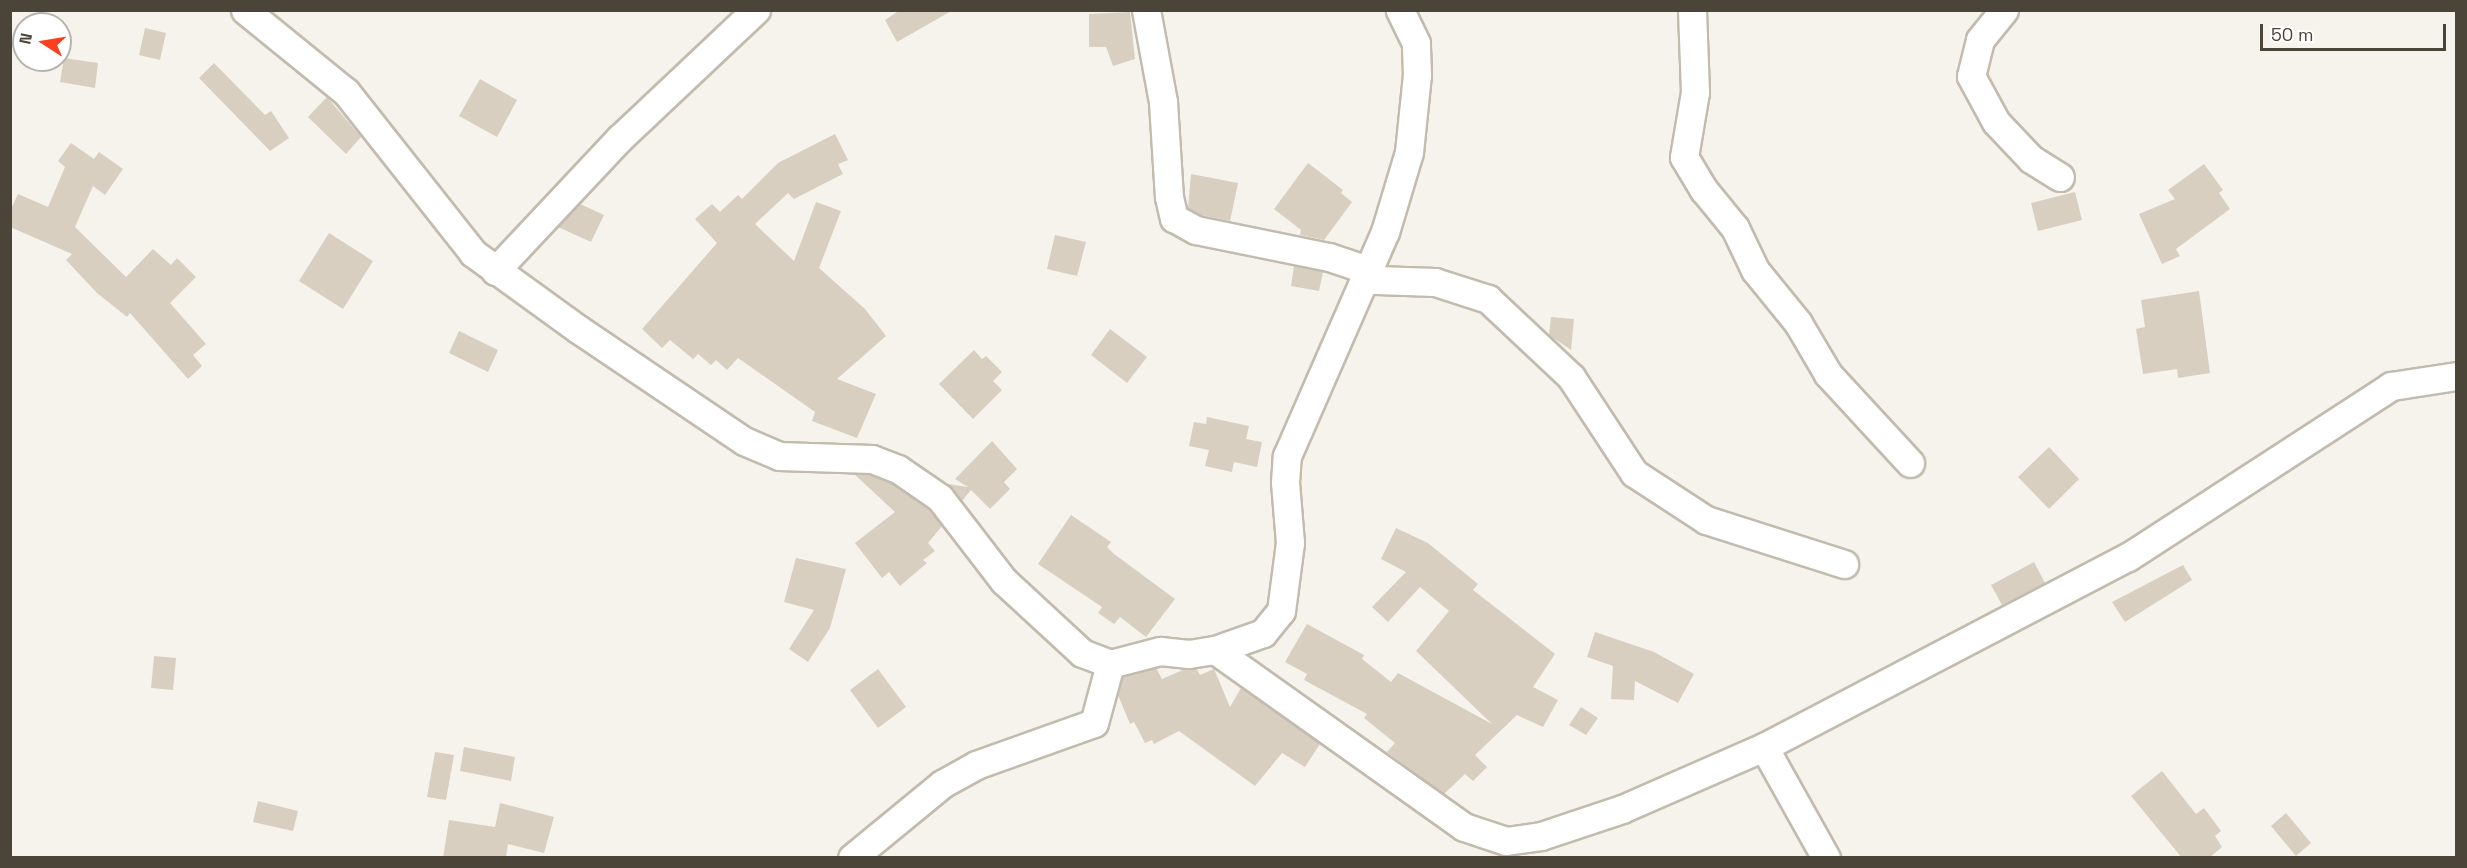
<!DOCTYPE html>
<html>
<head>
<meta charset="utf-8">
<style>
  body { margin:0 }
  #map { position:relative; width:2467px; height:868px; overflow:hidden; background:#f6f3ec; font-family:"Space Grotesk",sans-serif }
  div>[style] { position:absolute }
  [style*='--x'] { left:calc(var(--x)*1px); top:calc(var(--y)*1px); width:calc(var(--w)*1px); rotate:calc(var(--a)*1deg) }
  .building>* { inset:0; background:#d8cfc1 }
  .roads { filter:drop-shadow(2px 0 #c2bbae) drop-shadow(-2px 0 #c2bbae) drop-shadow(0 2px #c2bbae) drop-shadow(0 -2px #c2bbae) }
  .street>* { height:27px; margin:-13.5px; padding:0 13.5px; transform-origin:13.5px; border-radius:13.5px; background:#fff }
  span { translate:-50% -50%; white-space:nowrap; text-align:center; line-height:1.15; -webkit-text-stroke:4.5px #fff; paint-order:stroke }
  .frame { position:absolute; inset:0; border:12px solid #4b4439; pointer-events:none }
  .north { position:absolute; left:12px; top:12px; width:60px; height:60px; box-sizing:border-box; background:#fff; border:2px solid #b7b4b0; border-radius:50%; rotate:282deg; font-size:16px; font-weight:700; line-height:24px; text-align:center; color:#4b4439 }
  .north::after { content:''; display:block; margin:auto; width:21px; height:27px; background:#fc3f1d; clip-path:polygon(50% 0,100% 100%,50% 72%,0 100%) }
  .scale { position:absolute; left:2260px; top:24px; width:186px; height:27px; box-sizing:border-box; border:3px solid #4b4439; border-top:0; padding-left:8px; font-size:18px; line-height:21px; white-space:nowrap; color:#4b4439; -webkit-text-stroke:4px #fff; paint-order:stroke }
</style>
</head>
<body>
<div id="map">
  <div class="building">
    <i style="clip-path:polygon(900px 10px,953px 10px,897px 42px,885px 20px)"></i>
    <i style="clip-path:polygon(1130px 12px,1135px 59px,1113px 66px,1106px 47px,1089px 47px,1089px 14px)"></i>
    <i style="clip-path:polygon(145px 28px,166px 33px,160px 60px,139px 55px)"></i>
    <i style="clip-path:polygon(64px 58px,98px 63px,95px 88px,60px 82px)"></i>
    <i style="clip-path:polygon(214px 63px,265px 115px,271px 111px,289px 138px,270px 151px,199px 78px)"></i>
    <i style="clip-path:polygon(480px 79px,517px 100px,497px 137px,459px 116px)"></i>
    <i style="clip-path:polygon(327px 97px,361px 137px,346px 154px,308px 117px)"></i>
    <i style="clip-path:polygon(835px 134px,848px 160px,838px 164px,843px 174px,794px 199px,788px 193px,755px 224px,794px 261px,816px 202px,841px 211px,819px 268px,865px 309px,886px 336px,837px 379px,876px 394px,857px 438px,812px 421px,815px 412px,738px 358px,727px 370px,716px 360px,711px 365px,698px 354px,693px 359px,670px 340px,662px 348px,642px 329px,717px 243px,695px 219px,712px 204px,720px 212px,738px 195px,742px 199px,778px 163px)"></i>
    <i style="clip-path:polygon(71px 143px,94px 159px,99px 152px,123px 169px,105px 195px,93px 186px,75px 227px,126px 277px,153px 249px,171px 265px,177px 258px,196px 277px,170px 303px,206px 344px,193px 355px,202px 366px,188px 379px,130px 313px,127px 317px,97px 293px,66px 260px,72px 254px,10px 227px,10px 211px,18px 194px,48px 207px,65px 167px,58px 161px)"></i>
    <i style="clip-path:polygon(1308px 163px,1343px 190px,1341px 193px,1352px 202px,1324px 240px,1300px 235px,1301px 230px,1274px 209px)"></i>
    <i style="clip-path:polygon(2204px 164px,2223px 190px,2219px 193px,2230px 209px,2176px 249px,2180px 256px,2162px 264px,2139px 214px,2175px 199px,2168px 190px)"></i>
    <i style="clip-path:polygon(1191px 174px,1238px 183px,1230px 221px,1201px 215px,1188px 208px)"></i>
    <i style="clip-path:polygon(2075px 192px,2082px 220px,2038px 231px,2031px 203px)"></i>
    <i style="clip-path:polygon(580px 204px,604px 215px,591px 242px,558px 227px)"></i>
    <i style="clip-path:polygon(329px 233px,373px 261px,343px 309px,299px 281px)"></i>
    <i style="clip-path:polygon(1055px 235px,1086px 242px,1077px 276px,1047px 269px)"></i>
    <i style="clip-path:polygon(1294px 266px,1323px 272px,1319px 291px,1291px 286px)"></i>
    <i style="clip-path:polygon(2199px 291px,2210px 373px,2178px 378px,2177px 369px,2143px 374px,2136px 329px,2145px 327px,2141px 300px)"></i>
    <i style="clip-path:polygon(1551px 317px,1574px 319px,1571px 350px,1549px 335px)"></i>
    <i style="clip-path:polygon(1110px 329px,1147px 357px,1127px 383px,1091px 355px)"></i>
    <i style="clip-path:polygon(459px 331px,498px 350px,488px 372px,449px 353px)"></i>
    <i style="clip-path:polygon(974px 350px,982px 359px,986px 356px,1002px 372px,993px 381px,1002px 390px,973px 419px,939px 384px)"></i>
    <i style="clip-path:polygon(1207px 417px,1249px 426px,1246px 439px,1262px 442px,1257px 467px,1234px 462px,1232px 472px,1205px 466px,1209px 450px,1189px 446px,1194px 422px,1206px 424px)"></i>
    <i style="clip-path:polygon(992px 441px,1017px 469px,1004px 482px,1010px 489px,990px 509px,971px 490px,962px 501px,948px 484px,968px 487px,955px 479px)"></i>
    <i style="clip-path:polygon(2049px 447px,2079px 479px,2049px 509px,2018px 477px)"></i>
    <i style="clip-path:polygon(854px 474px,869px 475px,891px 483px,929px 510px,942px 526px,928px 543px,935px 551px,923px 560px,927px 563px,900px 586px,889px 572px,882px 578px,855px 543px,895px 512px)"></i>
    <i style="clip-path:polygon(1071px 515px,1111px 542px,1107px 547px,1114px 554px,1175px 599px,1146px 637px,1120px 617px,1114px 624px,1098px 613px,1102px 607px,1038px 564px)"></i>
    <i style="clip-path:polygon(1396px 528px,1428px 543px,1478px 584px,1473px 590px,1555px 654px,1533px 687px,1558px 700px,1543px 727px,1517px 715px,1475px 755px,1487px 767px,1473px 781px,1465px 774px,1444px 794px,1387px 752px,1395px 743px,1364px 718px,1367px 714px,1304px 680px,1307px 674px,1285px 662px,1307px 624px,1364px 655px,1362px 659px,1391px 682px,1398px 673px,1492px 724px,1416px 651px,1449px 611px,1420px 587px,1388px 622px,1372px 607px,1406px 572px,1381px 559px)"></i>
    <i style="clip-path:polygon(796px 558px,846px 569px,830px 628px,808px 662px,789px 649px,814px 610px,784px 602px)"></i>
    <i style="clip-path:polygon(2034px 562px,2045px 583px,2002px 605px,1991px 585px)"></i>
    <i style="clip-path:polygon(2183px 565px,2192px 580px,2125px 622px,2112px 602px)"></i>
    <i style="clip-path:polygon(1595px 632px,1654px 652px,1694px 674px,1678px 703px,1635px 681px,1634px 700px,1611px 699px,1613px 666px,1587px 657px)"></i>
    <i style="clip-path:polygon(154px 656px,176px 658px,173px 690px,151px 688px)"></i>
    <i style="clip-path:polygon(1156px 668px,1162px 679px,1185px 669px,1197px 669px,1200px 675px,1214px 669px,1230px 707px,1241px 688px,1320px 744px,1305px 767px,1282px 753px,1255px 786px,1179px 731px,1154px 744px,1152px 740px,1145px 743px,1134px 722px,1130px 724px,1118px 695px,1123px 677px)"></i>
    <i style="clip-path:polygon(878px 669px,906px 707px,878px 728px,850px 690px)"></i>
    <i style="clip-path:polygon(1581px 707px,1598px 718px,1586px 735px,1569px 725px)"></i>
    <i style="clip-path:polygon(464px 747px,515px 757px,511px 781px,460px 771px)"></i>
    <i style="clip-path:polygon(435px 752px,454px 755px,446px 800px,427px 797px)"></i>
    <i style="clip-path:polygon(2162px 771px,2196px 814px,2204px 808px,2221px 831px,2215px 836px,2222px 847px,2209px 858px,2182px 858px,2131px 796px)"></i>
    <i style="clip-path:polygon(258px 801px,298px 811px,293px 831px,253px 822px)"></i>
    <i style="clip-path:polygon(500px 803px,554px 817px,544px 853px,508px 844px,506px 858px,443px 858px,449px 820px,495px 827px)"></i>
    <i style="clip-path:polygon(2286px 813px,2311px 843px,2296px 856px,2271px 826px)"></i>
  </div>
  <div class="roads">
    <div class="street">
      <i style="--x:245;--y:10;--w:130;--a:39.1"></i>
      <i style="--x:346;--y:92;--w:205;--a:51.7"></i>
      <i style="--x:473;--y:253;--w:130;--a:35.9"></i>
      <i style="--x:578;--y:329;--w:200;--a:34"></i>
      <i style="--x:744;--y:441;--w:38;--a:23"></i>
      <i style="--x:779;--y:456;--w:93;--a:1.8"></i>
      <i style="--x:872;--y:459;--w:28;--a:21"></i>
      <i style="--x:898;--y:469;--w:51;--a:34.6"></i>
      <i style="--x:940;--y:498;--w:105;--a:52.4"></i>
      <i style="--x:1004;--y:581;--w:106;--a:42.7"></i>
      <i style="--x:1082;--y:653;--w:30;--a:21"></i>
      <i style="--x:1110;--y:664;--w:52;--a:-14.6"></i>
      <i style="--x:1160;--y:651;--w:29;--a:6"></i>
      <i style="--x:1189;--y:654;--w:26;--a:-9"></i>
      <i style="--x:1215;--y:650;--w:305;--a:35.4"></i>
      <i style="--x:1464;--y:827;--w:44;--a:18.4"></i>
      <i style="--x:1506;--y:841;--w:35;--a:-8"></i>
      <i style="--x:1541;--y:836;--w:85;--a:-18.4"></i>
      <i style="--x:1622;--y:809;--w:155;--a:-23.6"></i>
      <i style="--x:1764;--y:747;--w:411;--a:-27.6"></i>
      <i style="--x:2128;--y:557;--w:314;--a:-33"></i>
      <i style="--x:2391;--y:386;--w:66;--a:-8.7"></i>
      <i style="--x:1146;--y:10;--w:94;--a:79.5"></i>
      <i style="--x:1163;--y:102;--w:95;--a:86.4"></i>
      <i style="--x:1169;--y:197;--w:22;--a:77"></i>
      <i style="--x:1174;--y:218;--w:25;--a:29"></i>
      <i style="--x:1196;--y:230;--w:136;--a:11.5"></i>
      <i style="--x:1329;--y:257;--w:41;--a:18.4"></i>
      <i style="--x:1368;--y:270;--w:13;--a:51"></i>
      <i style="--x:1376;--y:280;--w:59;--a:1.9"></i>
      <i style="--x:1435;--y:282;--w:56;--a:17.8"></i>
      <i style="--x:1488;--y:299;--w:114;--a:43.2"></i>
      <i style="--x:1571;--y:377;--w:115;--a:56.7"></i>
      <i style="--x:1634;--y:473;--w:86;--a:33.1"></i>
      <i style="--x:1706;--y:520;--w:145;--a:17.7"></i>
      <i style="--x:1692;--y:10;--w:82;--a:87.9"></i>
      <i style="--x:1695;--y:92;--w:66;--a:99.6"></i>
      <i style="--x:1684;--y:157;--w:39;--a:59"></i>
      <i style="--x:1704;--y:190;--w:49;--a:50.8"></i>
      <i style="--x:1735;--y:228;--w:47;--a:64.5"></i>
      <i style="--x:1755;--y:270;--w:68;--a:50.9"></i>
      <i style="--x:1798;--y:323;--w:59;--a:59.5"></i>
      <i style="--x:1828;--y:374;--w:121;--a:47.3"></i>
      <i style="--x:2004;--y:10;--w:38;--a:129"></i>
      <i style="--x:1980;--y:40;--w:37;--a:104"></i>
      <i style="--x:1971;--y:76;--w:52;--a:61.5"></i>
      <i style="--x:1996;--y:122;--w:51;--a:46.6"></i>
      <i style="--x:2031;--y:159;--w:34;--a:32"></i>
      <i style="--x:495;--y:271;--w:183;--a:-46.8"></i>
      <i style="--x:620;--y:138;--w:187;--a:-43.3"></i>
      <i style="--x:1215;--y:650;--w:51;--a:-19.5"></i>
      <i style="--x:1263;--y:633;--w:28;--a:-51"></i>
      <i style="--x:1281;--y:611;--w:69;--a:-82.5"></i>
      <i style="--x:1290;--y:543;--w:61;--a:-94.7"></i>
      <i style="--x:1285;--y:482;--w:26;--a:-86"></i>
      <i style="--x:1287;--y:456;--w:244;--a:-66.4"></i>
      <i style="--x:1385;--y:232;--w:84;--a:-73.3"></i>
      <i style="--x:1409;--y:152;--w:77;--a:-84.1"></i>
      <i style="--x:1417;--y:75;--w:32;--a:-92"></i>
      <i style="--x:1416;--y:43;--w:37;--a:-116"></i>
      <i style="--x:1764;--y:747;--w:127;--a:60.8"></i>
      <i style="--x:852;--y:858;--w:117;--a:-39.4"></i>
      <i style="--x:942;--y:784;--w:39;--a:-29"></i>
      <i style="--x:976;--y:765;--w:125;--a:-19.6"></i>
      <i style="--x:1094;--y:723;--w:61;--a:-74.8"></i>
    </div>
  </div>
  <div class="frame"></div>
  <div class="north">N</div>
  <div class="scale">50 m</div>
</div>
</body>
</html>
